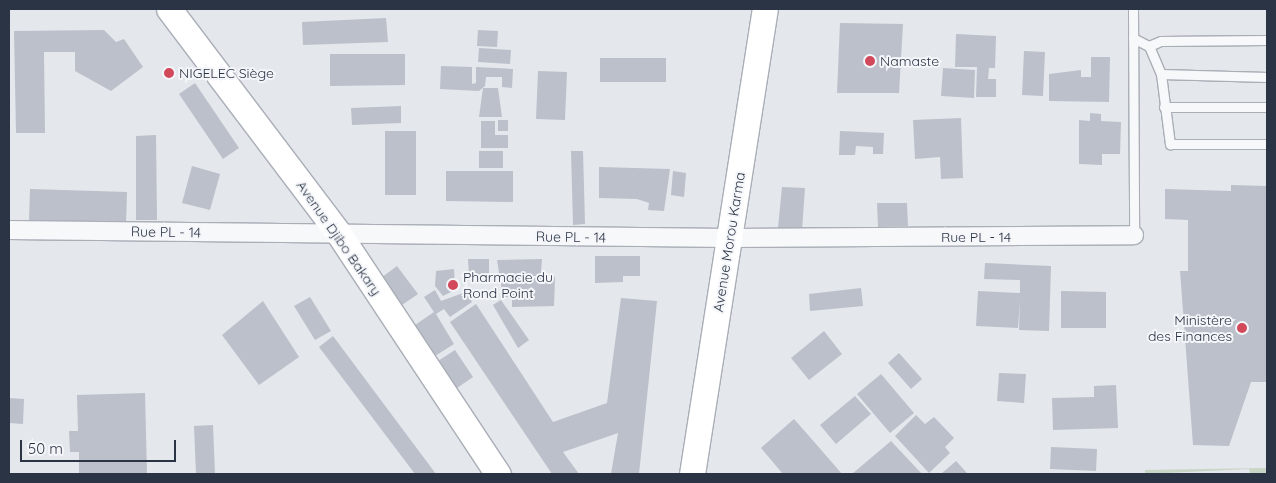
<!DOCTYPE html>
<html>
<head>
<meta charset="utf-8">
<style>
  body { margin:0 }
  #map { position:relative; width:1276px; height:483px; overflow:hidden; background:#e4e7ec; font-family:Quicksand,sans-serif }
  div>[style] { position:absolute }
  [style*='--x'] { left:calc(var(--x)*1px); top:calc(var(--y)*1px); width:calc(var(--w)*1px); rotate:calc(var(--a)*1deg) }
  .green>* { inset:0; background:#c9d6c5 }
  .building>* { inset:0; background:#bbc0ca }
  .roads { filter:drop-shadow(1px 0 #a9aeb7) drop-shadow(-1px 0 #a9aeb7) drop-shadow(0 1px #a9aeb7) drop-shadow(0 -1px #a9aeb7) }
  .lane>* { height:9px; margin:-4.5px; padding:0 4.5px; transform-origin:4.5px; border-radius:4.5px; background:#f7f8fa }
  .street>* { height:18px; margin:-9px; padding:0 9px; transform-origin:9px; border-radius:9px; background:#f7f8fa }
  .secondary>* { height:25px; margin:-12.5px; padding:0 12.5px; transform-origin:12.5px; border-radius:12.5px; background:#fff }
  .dots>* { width:14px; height:14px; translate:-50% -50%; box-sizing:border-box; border:2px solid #f4f6f9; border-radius:50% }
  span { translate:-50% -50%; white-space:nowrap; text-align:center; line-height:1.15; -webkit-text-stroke:4px #f4f6f9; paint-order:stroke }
  .poi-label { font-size:14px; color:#2b3445 }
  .left { translate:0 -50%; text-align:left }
  .right { translate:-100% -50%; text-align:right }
  .street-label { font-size:14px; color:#2b3445 }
  .frame { position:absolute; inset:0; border:10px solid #2b3445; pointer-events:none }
  .scale { position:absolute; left:20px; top:440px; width:156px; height:22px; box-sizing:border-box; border:2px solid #2b3445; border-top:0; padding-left:6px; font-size:15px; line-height:18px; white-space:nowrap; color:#2b3445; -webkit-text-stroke:4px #f4f6f9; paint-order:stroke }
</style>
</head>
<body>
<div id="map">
  <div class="green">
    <i style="clip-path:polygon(1267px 468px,1267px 474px,1250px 474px,1249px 469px,1145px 474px,1145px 470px)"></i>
  </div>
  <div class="building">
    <i style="clip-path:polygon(386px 18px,388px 42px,303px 45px,302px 22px)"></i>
    <i style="clip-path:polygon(840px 23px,903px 24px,899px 93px,837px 93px)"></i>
    <i style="clip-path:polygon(104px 30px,116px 42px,124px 39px,143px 67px,111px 91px,75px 71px,75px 52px,44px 52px,45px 133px,16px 133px,14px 31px)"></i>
    <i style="clip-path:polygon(478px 30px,498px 31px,497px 47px,477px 46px)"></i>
    <i style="clip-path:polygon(956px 34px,996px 36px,995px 68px,989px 68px,988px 79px,996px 79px,996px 97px,976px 97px,977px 67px,955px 67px)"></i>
    <i style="clip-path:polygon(479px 48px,511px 50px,510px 64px,478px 62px)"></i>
    <i style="clip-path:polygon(1024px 51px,1045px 52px,1043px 96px,1022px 95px)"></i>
    <i style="clip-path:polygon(330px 54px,405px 54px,405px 85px,330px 86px)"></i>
    <i style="clip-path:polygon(1091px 57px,1110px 57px,1109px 102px,1049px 101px,1049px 74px,1081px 70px,1081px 77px,1091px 77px)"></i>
    <i style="clip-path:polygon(600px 58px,666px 58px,666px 82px,600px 82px)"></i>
    <i style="clip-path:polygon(441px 66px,472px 67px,472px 84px,476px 83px,476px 67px,513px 69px,512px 88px,502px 87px,502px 77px,486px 77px,485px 86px,479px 91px,440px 89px)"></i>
    <i style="clip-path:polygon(943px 68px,975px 70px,974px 98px,941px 96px)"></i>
    <i style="clip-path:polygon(538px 71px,567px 72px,565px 120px,536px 119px)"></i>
    <i style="clip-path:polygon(195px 83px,239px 148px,223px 159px,179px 94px)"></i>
    <i style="clip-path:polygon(483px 88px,498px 88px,502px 117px,479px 117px)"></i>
    <i style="clip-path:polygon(401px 106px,401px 123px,352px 125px,351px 108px)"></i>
    <i style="clip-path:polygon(1090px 113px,1101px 114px,1101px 121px,1121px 122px,1120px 154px,1102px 154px,1102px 165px,1079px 164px,1079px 120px,1090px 121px)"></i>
    <i style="clip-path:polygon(961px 118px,963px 178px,941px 179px,940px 157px,915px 159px,913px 120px)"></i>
    <i style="clip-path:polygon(498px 120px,508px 120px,508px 131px,498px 131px)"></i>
    <i style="clip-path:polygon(481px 121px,495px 121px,495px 135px,508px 135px,508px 148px,481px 148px)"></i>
    <i style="clip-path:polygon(385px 131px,416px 131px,416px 195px,385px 195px)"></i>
    <i style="clip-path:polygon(840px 131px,884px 133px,883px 154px,873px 154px,873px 147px,856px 146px,855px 155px,839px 155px)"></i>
    <i style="clip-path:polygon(156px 135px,157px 220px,136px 220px,136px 136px)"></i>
    <i style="clip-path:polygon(479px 151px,503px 151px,503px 168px,479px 168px)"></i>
    <i style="clip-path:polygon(571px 151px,583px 151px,585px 224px,573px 225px)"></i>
    <i style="clip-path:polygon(192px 166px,220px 174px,210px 210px,182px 203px)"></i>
    <i style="clip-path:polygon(599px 167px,670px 169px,664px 211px,648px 210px,649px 203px,637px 199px,599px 198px)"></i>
    <i style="clip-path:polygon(446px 171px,513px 171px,513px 202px,446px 201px)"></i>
    <i style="clip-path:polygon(673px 171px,686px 173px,684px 197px,671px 195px)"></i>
    <i style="clip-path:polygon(1231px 185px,1267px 186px,1267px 382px,1251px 382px,1229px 446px,1193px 445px,1180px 271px,1188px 271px,1188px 220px,1165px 219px,1165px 189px,1231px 191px)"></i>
    <i style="clip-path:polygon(782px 187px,805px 188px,802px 230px,778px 228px)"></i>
    <i style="clip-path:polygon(30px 189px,127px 192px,126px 225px,29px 222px)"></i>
    <i style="clip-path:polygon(877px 203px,907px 203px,908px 226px,878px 227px)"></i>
    <i style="clip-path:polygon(595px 256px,640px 256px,640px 276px,623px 276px,623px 282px,595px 283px)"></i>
    <i style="clip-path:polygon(468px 259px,489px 259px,489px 275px,469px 275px)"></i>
    <i style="clip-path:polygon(542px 259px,541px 272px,555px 277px,554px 306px,512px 307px,512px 297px,503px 297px,497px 260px)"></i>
    <i style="clip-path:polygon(985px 263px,1051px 266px,1049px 331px,1019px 330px,1020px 301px,1018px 328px,976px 326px,978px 291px,1020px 293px,1020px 280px,984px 279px)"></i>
    <i style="clip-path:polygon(397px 266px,418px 294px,402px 305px,381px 278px)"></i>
    <i style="clip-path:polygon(454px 269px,455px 290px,443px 296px,435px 286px,436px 271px)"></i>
    <i style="clip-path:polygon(861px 288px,863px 306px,810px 311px,809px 294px)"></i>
    <i style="clip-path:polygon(435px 290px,441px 301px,466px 292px,472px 302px,450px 317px,444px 309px,436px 314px,454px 344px,435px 356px,415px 325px,434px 312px,424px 297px)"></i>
    <i style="clip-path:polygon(1061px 291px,1106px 292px,1106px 328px,1061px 328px)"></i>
    <i style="clip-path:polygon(310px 297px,331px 331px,315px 340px,294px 306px)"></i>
    <i style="clip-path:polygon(621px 298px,657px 301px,639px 474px,611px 474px,618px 433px,563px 452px,579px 474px,552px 474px,450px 322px,476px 304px,553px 422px,607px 403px)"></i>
    <i style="clip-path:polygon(501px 300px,529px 340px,518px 348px,493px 305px)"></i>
    <i style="clip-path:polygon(263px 301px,299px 357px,259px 385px,222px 335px)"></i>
    <i style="clip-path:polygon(824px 331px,842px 354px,809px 380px,791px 358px)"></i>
    <i style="clip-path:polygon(333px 336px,436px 474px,415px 474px,319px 347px)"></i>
    <i style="clip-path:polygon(455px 350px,473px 377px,457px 388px,438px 361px)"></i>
    <i style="clip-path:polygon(899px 353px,922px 379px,911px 389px,888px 363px)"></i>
    <i style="clip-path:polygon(999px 373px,1026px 374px,1024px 403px,997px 401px)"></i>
    <i style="clip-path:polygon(881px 374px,914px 413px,890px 433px,857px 394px)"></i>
    <i style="clip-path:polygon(1116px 385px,1118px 428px,1053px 430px,1052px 398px,1094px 397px,1094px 386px)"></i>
    <i style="clip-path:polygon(145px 393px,147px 474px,79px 474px,79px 452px,70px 452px,69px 431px,78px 431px,77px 395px)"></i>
    <i style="clip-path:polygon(855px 396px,871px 414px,836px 444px,820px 425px)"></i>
    <i style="clip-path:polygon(9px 398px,24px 399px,23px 424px,9px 423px)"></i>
    <i style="clip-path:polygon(916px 415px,925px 424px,934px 417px,954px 438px,945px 447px,950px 453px,929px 473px,895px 436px)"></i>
    <i style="clip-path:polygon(794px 419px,809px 436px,842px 474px,783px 474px,761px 448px)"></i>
    <i style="clip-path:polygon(213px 425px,215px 474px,196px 474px,194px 426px)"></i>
    <i style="clip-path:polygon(891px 441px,922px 474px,852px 474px)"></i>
    <i style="clip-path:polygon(1051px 447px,1097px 449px,1096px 471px,1050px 469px)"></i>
    <i style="clip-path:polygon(956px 461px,968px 474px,941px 474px)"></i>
  </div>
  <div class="roads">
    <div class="lane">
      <i style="--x:1133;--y:9;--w:226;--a:89.7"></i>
      <i style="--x:1133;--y:38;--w:18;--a:27"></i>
      <i style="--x:1149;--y:46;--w:30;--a:67"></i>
      <i style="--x:1161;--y:74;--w:71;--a:82.7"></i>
      <i style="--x:1170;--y:144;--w:97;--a:0"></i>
      <i style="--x:1149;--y:46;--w:13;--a:-23"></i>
      <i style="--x:1161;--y:41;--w:106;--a:-0.5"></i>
      <i style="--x:1161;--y:74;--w:106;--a:1.6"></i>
      <i style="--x:1164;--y:107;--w:103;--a:0"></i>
    </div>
    <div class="street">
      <i style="--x:9;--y:230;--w:721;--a:0.64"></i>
      <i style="--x:730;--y:238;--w:404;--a:-0.4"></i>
    </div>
    <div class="secondary">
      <i style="--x:169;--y:9;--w:282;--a:52.9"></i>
      <i style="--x:339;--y:234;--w:288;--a:56.5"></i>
      <i style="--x:692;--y:474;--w:471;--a:-81.1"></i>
    </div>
  </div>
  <div class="dots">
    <i style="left:870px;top:61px;background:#d1495b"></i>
    <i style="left:169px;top:73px;background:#d1495b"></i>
    <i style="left:453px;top:285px;background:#d1495b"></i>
    <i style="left:1242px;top:328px;background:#d1495b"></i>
  </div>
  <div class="poi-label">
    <span class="left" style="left:880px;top:61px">Namaste</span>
    <span class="left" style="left:179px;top:73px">NIGELEC Siège</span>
    <span class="left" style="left:463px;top:285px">Pharmacie du<br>Rond Point</span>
    <span class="right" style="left:1232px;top:328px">Ministère<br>des Finances</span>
  </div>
  <div class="street-label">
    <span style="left:166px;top:232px;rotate:1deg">Rue PL - 14</span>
    <span style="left:571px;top:237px;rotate:1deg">Rue PL - 14</span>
    <span style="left:976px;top:237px">Rue PL - 14</span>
    <span style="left:339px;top:238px;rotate:55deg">Avenue Djibo Bakary</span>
    <span style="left:729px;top:242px;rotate:-81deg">Avenue Morou Karma</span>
  </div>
  <div class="frame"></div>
  <div class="scale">50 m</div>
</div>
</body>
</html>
